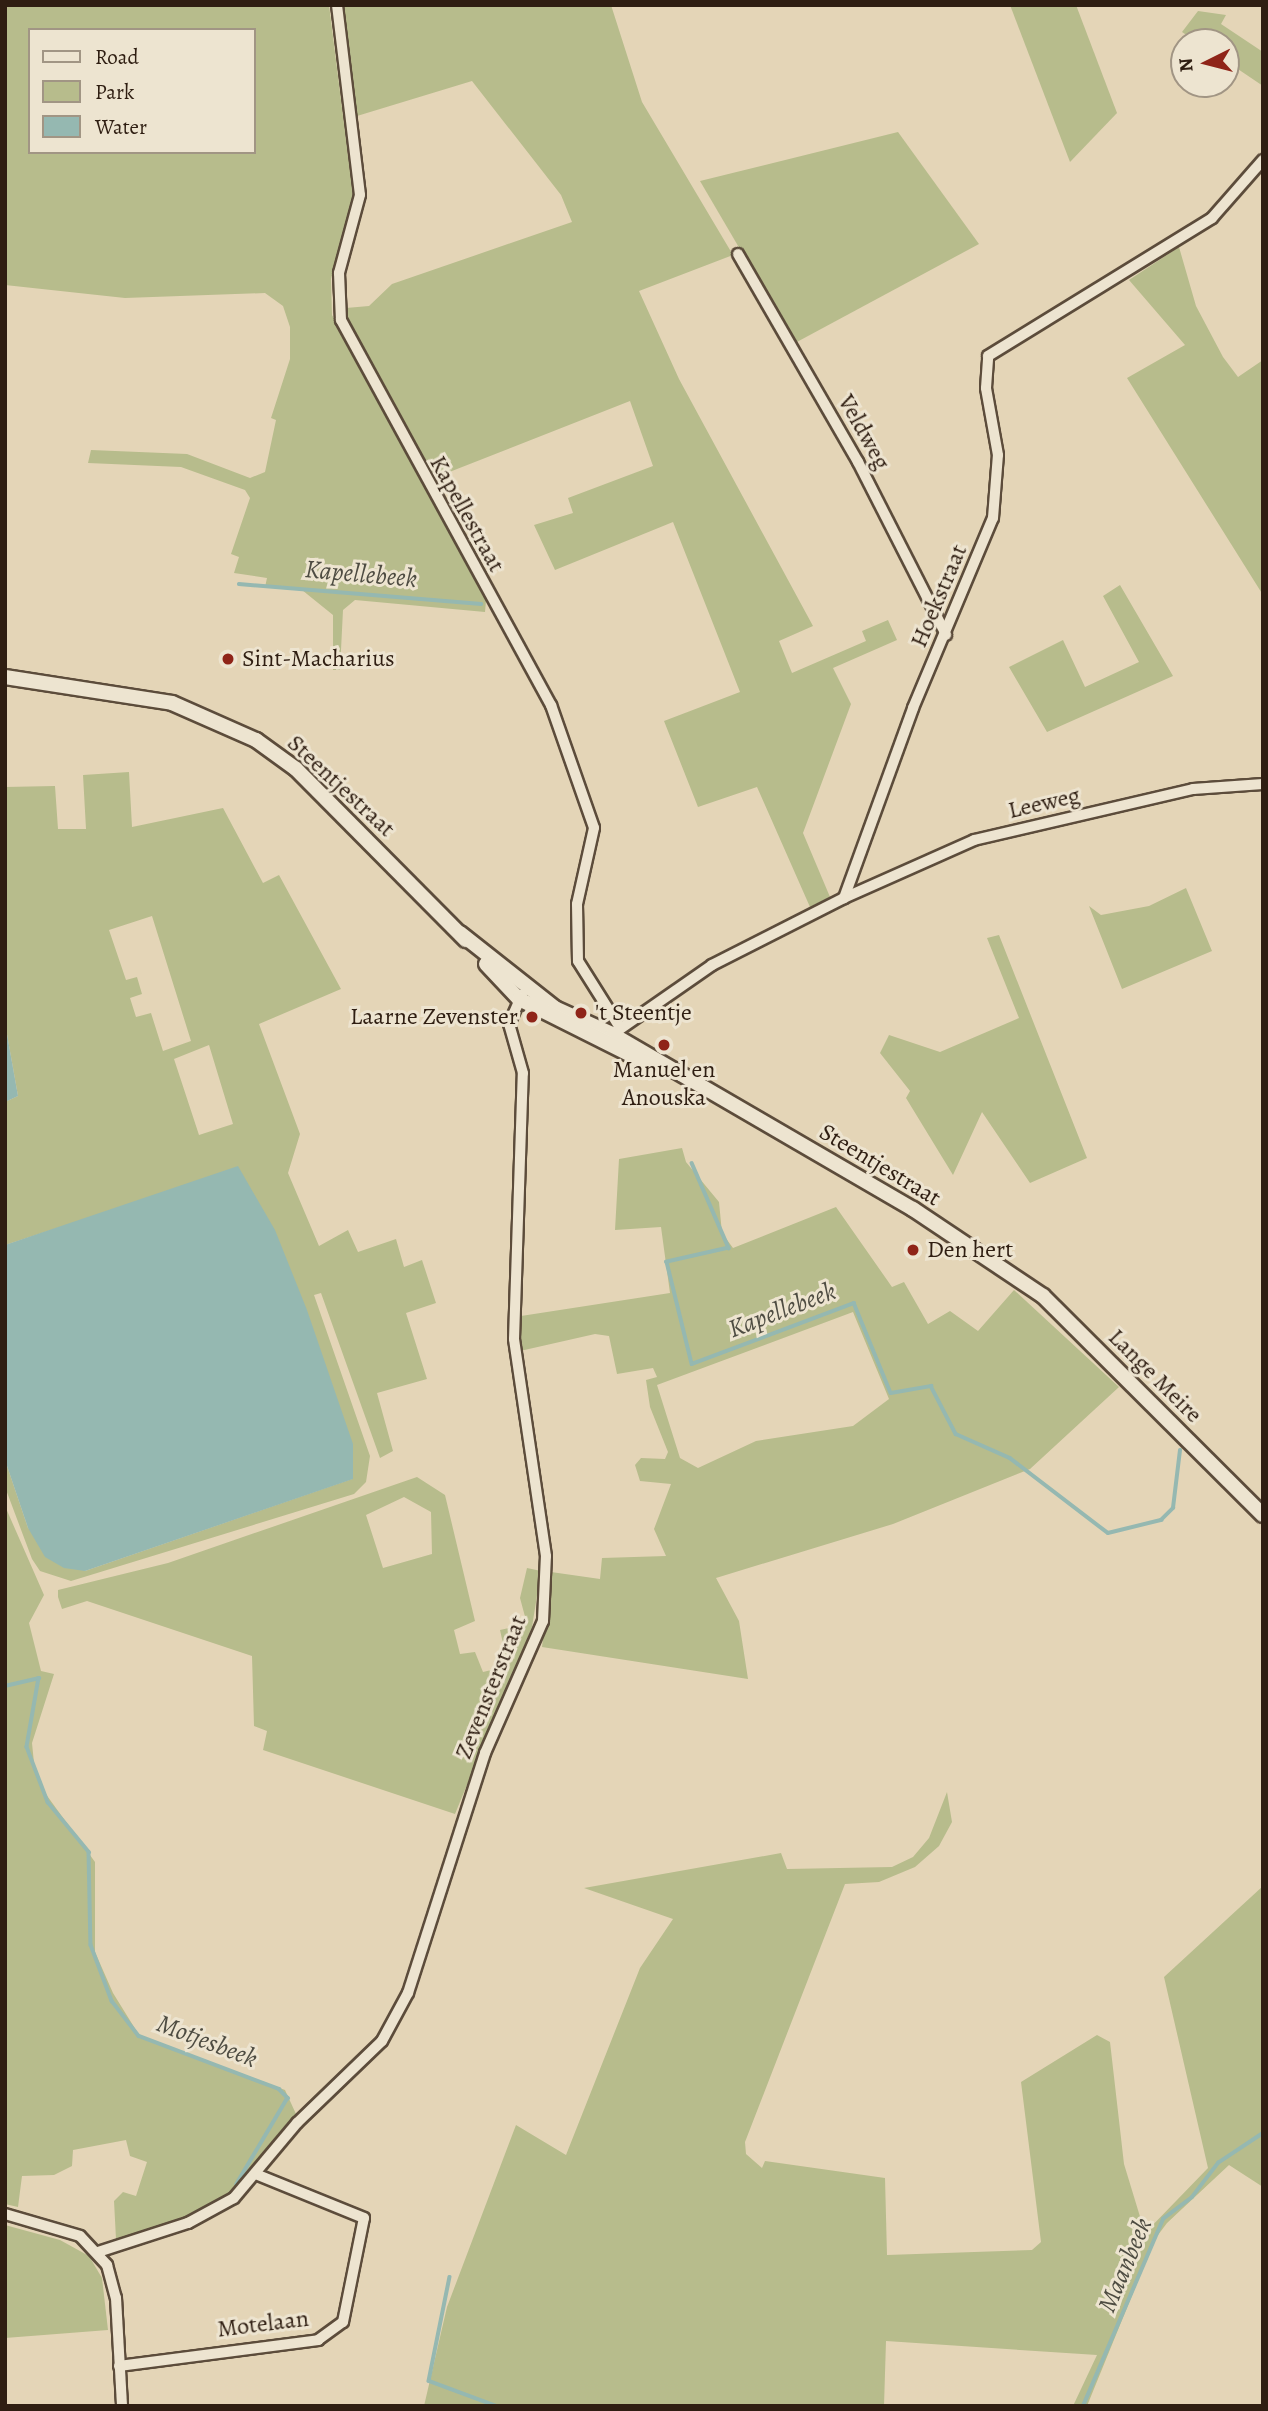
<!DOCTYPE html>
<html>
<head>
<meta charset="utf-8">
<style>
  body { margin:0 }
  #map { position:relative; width:1268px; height:2411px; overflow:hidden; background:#e4d5b7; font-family:Alegreya,serif }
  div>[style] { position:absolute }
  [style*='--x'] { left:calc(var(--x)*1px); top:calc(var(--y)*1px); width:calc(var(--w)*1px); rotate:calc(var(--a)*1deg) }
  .green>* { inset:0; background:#b7bc8c }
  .water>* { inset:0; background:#95b8b1 }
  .stream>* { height:3.5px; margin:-1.75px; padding:0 1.75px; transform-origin:1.75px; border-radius:1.75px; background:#95b8b1 }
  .roads { filter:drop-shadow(2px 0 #5c4c3b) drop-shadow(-2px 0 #5c4c3b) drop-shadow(0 2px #5c4c3b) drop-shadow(0 -2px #5c4c3b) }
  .street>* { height:10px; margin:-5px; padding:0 5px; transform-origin:5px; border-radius:5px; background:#ede4d0 }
  .secondary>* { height:14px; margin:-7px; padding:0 7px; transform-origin:7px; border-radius:7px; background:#ede4d0 }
  .dots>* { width:19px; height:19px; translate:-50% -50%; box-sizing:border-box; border:4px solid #ede4d0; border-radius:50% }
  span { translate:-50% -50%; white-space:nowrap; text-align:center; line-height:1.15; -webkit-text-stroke:6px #ede4d0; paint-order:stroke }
  .street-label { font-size:24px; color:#2f1e12 }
  .poi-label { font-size:24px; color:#2f1e12 }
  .left { translate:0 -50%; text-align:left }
  .right { translate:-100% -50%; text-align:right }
  .water-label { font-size:26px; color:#4e4c42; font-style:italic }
  .frame { position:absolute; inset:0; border:7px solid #2f1e12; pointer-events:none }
  .legend { position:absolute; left:28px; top:28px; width:228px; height:126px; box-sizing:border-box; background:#ede4d0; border:2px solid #a19584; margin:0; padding:9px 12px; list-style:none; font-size:21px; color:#2f1e12 }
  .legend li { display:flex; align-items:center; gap:14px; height:35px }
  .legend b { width:35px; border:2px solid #a19584 }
  .north { position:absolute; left:1170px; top:28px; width:70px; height:70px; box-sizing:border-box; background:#ede4d0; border:2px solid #a19584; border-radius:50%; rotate:264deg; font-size:19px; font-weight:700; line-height:28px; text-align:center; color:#2f1e12 }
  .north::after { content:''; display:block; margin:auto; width:24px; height:32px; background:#8f2418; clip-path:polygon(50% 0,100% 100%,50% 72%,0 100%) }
</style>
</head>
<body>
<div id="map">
  <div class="green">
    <i style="clip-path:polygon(evenodd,5px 5px,329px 5px,353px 195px,331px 279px,332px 315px,486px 601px,485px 612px,355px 600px,343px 610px,340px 670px,333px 670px,333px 615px,302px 590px,265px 587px,267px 578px,234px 573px,239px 557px,231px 554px,250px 498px,245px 490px,181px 467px,88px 463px,91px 450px,187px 454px,250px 478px,265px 472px,276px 420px,271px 418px,290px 359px,290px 327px,283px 306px,265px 293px,125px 298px,5px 285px,5px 5px,30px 30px,254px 30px,254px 152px,30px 152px,30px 30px)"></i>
    <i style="clip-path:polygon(343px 5px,611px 5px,642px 102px,733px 255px,639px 291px,679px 379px,813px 626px,779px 641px,792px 673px,866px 641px,862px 631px,888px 620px,897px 640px,833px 668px,851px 704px,803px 833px,830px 897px,810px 907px,757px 787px,698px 807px,664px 721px,740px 692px,673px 522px,555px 570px,534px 525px,573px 513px,568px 498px,653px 466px,630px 401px,429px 480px,349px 326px,346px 308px,369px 306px,392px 284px,572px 222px,561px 195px,472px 81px,357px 116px)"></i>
    <i style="clip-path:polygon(1010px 5px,1076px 5px,1117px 113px,1070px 162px)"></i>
    <i style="clip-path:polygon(1198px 11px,1226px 15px,1221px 24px,1263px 52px,1263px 86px,1226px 61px,1226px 42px,1197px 42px,1182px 32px)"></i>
    <i style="clip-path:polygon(898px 132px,979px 244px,795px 343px,700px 181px)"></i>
    <i style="clip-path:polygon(1179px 247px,1196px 306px,1223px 357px,1238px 377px,1263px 360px,1263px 595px,1127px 378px,1185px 345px,1129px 280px)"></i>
    <i style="clip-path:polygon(1120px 585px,1173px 676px,1047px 732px,1009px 667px,1063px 640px,1085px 687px,1139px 662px,1103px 596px)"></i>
    <i style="clip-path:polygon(evenodd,129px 772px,132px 827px,223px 808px,263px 883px,279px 875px,341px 989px,259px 1024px,300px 1134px,288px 1173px,319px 1246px,348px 1230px,358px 1252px,396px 1239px,404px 1267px,422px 1260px,436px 1303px,406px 1313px,427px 1379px,377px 1393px,393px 1451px,380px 1458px,321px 1293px,314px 1295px,370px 1456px,366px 1482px,354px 1494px,71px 1581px,40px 1571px,32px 1559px,5px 1487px,5px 1460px,28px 1528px,85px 1571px,352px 1479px,134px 1203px,5px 1245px,5px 1102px,18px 1096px,5px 1023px,5px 787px,55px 786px,58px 829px,86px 829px,83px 775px,129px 772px,152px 916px,191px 1041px,163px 1051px,151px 1013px,136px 1017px,130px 998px,142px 994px,137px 977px,126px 980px,109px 930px,152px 916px,129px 772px,209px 1045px,233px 1124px,199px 1135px,174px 1059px,209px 1045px)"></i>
    <i style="clip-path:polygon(1186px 888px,1212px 951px,1122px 989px,1089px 906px,1101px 915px,1149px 906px)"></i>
    <i style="clip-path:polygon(999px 935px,1087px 1158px,1030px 1183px,982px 1112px,953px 1175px,906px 1098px,910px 1091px,880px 1053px,889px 1035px,940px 1052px,1019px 1018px,987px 938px)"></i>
    <i style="clip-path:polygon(evenodd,682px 1148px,686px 1162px,719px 1202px,722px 1233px,733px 1248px,836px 1207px,892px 1287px,904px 1282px,928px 1324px,950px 1311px,978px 1331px,1014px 1290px,1119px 1387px,1030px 1469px,893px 1524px,716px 1578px,739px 1621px,748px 1679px,542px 1647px,551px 1572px,600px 1579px,602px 1558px,666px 1556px,654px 1529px,671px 1484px,640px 1481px,635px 1465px,641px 1458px,665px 1459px,668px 1452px,650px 1407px,646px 1380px,657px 1377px,653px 1368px,617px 1374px,609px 1336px,595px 1334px,520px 1351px,521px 1316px,670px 1293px,661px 1227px,615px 1230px,619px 1159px,682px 1148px,853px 1312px,889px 1399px,853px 1426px,756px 1441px,698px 1468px,680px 1458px,657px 1385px,853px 1312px)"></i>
    <i style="clip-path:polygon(evenodd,417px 1477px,445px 1495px,475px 1621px,454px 1630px,460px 1654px,475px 1652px,483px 1672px,508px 1666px,500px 1630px,527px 1624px,520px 1598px,527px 1568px,541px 1571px,532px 1627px,455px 1814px,263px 1750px,267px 1731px,254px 1726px,252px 1656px,87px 1601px,62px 1609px,58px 1597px,58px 1590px,168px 1563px,417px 1477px,404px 1497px,431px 1512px,432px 1554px,383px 1568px,366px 1515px,404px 1497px)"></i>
    <i style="clip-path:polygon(5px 1506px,44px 1595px,29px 1623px,41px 1671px,54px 1674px,32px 1743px,34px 1763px,40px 1786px,95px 1862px,95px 1952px,113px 1993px,139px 2035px,285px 2090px,296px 2114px,223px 2201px,190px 2219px,116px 2239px,114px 2201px,123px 2192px,136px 2196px,147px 2162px,130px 2156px,126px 2140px,73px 2150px,72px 2166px,54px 2175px,22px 2176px,18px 2207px,5px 2204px)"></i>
    <i style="clip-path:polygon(947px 1792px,952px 1822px,939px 1846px,915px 1867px,879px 1882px,845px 1884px,745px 2142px,746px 2154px,762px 2168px,765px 2161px,885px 2178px,887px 2255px,1032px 2250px,1041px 2242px,1021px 2082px,1097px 2035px,1110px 2042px,1124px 2164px,1145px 2233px,1208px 2168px,1164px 1977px,1263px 1886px,1263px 2187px,1229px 2165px,1167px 2223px,1155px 2239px,1087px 2406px,1073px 2406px,1097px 2355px,886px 2341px,884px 2406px,424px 2406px,447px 2307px,516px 2125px,566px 2155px,640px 1968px,673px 1919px,584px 1888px,781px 1853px,787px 1869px,892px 1867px,913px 1857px,929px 1838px)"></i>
    <i style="clip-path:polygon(5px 2225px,60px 2240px,89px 2256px,102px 2278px,108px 2330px,5px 2338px)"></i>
  </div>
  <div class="water">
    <i style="clip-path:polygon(5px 1023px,18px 1096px,5px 1102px)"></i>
    <i style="clip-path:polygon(238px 1166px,275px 1230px,307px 1310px,353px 1444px,353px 1479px,85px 1571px,64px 1568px,45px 1557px,28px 1528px,5px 1460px,5px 1245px)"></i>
  </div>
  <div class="stream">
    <i style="--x:239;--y:584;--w:243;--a:4.7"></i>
    <i style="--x:692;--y:1163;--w:93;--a:66.5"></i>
    <i style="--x:729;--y:1248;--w:64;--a:167.3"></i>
    <i style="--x:667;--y:1262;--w:105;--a:76.2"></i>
    <i style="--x:692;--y:1364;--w:173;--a:-20.6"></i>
    <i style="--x:854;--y:1303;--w:97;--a:67.7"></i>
    <i style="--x:891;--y:1393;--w:41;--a:-9.9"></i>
    <i style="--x:931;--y:1386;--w:54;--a:62.5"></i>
    <i style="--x:956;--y:1434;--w:59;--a:24"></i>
    <i style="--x:1010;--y:1458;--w:123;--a:37.4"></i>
    <i style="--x:1108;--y:1533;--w:55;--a:-13.8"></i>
    <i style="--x:1161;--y:1520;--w:17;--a:-45"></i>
    <i style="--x:1173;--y:1508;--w:58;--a:-83.1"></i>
    <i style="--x:5;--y:1686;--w:35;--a:-13"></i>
    <i style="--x:39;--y:1678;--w:70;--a:99.9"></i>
    <i style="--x:27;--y:1747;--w:59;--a:69.1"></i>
    <i style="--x:48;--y:1802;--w:65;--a:50.6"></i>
    <i style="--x:89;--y:1852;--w:93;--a:88.8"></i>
    <i style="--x:91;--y:1945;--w:60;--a:69.4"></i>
    <i style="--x:112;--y:2001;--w:44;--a:52.4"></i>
    <i style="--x:139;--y:2036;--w:150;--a:20.7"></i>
    <i style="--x:279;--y:2089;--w:13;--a:45"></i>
    <i style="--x:288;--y:2098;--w:100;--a:120.7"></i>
    <i style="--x:450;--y:2277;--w:106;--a:101.4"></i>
    <i style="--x:429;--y:2381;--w:72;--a:20.2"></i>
    <i style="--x:1083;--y:2406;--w:203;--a:-66.8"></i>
    <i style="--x:1163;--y:2219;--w:36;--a:-37"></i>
    <i style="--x:1192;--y:2197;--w:43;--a:-52.6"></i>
    <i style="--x:1218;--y:2163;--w:54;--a:-33.7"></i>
  </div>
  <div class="roads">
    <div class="street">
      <i style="--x:337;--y:5;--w:191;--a:83.1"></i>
      <i style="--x:360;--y:195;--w:81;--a:105.1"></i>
      <i style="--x:339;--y:273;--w:47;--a:87.6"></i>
      <i style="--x:341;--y:320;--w:439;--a:61.4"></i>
      <i style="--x:551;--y:705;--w:130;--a:70.7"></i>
      <i style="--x:594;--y:828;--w:78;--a:102.6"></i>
      <i style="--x:577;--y:904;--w:57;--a:89"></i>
      <i style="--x:578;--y:961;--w:77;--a:57.8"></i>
      <i style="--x:738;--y:254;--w:240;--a:60"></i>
      <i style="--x:858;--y:462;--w:194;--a:63"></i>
      <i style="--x:844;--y:898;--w:142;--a:-24"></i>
      <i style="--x:974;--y:840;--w:225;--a:-13.1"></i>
      <i style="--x:1193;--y:789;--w:70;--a:-4.1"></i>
      <i style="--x:610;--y:1036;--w:124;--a:-34.8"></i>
      <i style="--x:712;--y:965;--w:148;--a:-26.9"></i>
      <i style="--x:844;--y:898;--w:202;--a:-70"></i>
      <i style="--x:913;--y:708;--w:206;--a:-67.2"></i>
      <i style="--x:993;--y:518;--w:63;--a:-85.5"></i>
      <i style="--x:998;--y:455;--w:68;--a:-100.2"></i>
      <i style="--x:986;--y:388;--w:32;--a:-86"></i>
      <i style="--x:988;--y:356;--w:263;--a:-31.6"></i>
      <i style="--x:1212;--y:218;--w:77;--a:-48.7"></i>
      <i style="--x:5;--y:2214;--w:78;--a:16.3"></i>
      <i style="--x:80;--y:2236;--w:40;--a:47"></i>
      <i style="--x:107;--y:2265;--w:34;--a:75"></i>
      <i style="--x:116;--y:2298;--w:108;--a:86.8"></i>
      <i style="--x:98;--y:2252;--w:95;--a:-17.9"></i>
      <i style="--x:188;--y:2223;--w:52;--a:-28.5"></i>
      <i style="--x:234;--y:2198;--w:98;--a:-50"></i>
      <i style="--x:297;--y:2123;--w:118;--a:-44"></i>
      <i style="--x:382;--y:2041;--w:55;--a:-61.6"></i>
      <i style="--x:408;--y:1993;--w:252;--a:-72.2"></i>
      <i style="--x:485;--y:1753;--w:144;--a:-66.3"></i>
      <i style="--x:543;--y:1621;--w:65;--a:-87.4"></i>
      <i style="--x:546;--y:1556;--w:219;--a:-98.4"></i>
      <i style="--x:514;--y:1339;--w:266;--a:-88.1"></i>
      <i style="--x:523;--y:1073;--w:51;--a:-105.9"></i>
      <i style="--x:509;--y:1024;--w:32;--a:-66"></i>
      <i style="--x:119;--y:2366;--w:201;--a:-7.4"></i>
      <i style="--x:318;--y:2340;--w:31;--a:-36"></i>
      <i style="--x:343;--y:2322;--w:106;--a:-78.6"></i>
      <i style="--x:364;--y:2218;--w:114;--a:-157.9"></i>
    </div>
    <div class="secondary">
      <i style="--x:5;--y:677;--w:169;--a:8.8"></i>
      <i style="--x:172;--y:703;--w:92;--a:23.8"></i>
      <i style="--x:256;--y:740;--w:49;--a:35.9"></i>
      <i style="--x:296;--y:769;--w:241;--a:45.2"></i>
      <i style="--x:460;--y:933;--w:121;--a:38.3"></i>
      <i style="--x:555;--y:1008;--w:63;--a:24.5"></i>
      <i style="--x:612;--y:1034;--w:348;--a:30.2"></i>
      <i style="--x:913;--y:1209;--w:156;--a:33.8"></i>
      <i style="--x:1043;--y:1296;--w:310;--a:44.9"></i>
      <i style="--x:486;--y:964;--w:48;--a:46.7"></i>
      <i style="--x:519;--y:999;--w:141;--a:26.6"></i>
    </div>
  </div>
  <div class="dots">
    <i style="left:228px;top:659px;background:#8f2418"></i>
    <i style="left:581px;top:1013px;background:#8f2418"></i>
    <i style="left:532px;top:1017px;background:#8f2418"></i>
    <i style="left:664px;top:1045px;background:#8f2418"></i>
    <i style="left:913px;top:1250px;background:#8f2418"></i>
  </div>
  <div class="street-label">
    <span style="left:864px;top:432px;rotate:61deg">Veldweg</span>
    <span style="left:467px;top:514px;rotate:61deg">Kapellestraat</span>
    <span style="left:939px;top:596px;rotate:-67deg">Hoekstraat</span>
    <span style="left:341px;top:786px;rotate:43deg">Steentjestraat</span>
    <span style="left:1044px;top:803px;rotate:-13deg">Leeweg</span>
    <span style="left:880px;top:1165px;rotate:31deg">Steentjestraat</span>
    <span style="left:1155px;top:1376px;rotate:45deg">Lange Meire</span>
    <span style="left:491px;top:1687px;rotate:-68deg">Zevensterstraat</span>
    <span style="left:263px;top:2324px;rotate:-7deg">Motelaan</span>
  </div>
  <div class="poi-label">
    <span class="left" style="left:242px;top:659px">Sint-Macharius</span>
    <span class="left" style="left:595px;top:1013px">'t Steentje</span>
    <span class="right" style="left:518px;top:1017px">Laarne Zevenster</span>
    <span style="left:664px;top:1084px">Manuel en<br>Anouska</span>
    <span class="left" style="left:927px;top:1250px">Den hert</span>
  </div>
  <div class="water-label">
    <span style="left:361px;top:574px;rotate:5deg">Kapellebeek</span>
    <span style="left:782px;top:1310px;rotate:-21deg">Kapellebeek</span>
    <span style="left:207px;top:2041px;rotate:21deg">Motjesbeek</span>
    <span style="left:1125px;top:2265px;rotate:-67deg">Maanbeek</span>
  </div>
  <div class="frame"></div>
  <ul class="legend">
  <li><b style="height:9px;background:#ede4d0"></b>Road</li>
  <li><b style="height:19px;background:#b7bc8c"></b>Park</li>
  <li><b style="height:19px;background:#95b8b1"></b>Water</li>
  </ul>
  <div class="north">N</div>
</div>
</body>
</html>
